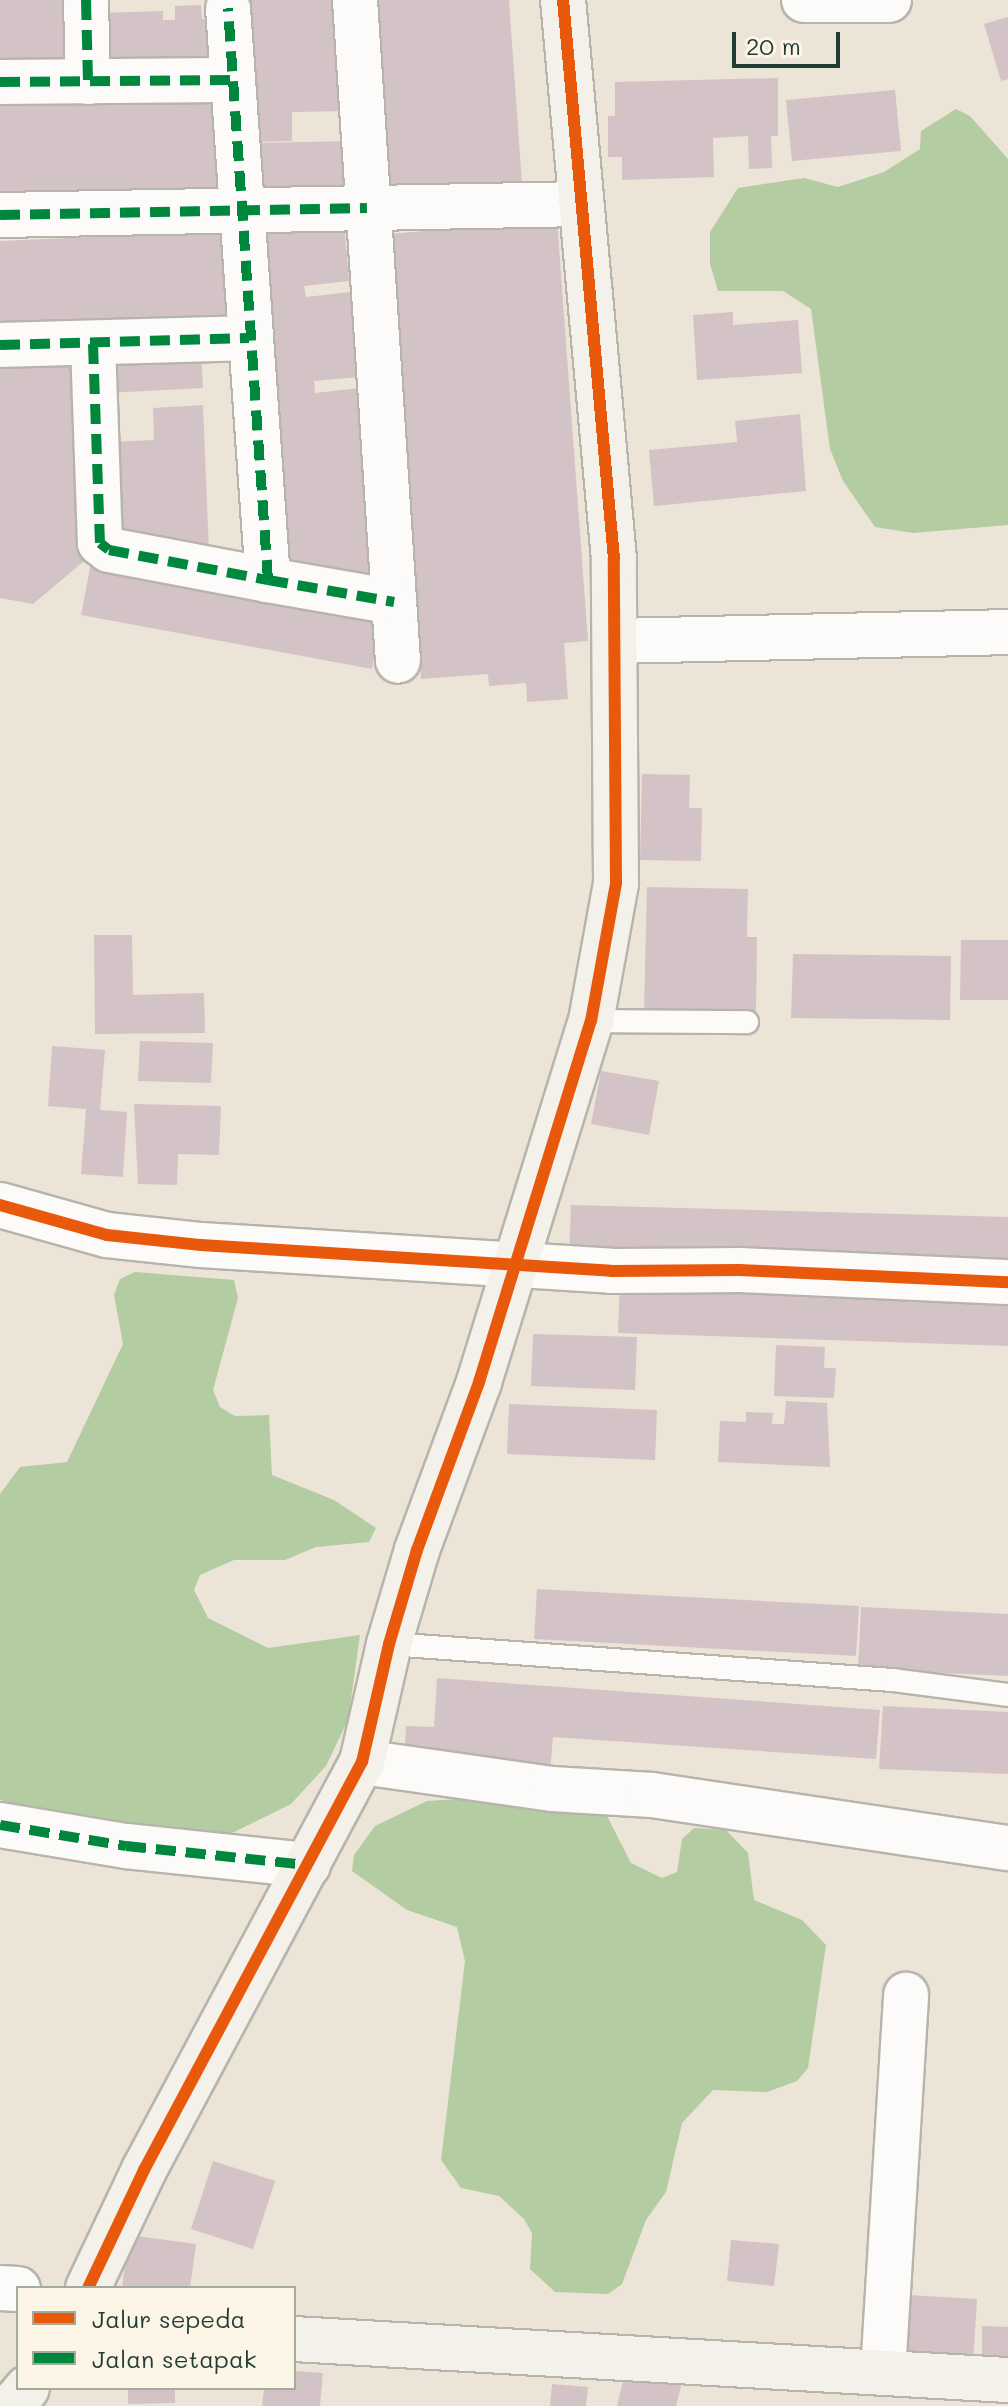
<!DOCTYPE html>
<html>
<head>
<meta charset="utf-8">
<style>
  body { margin:0 }
  #map { position:relative; width:1008px; height:2406px; overflow:hidden; background:#ece5d7; font-family:Mali,sans-serif }
  div>[style] { position:absolute }
  [style*='--x'] { left:calc(var(--x)*1px); top:calc(var(--y)*1px); width:calc(var(--w)*1px); rotate:calc(var(--a)*1deg) }
  .forest>* { inset:0; background:#b3cca1 }
  .building>* { inset:0; background:#d3c3c6 }
  .roads { filter:drop-shadow(2px 0 #b6b4ab) drop-shadow(-2px 0 #b6b4ab) drop-shadow(0 2px #b6b4ab) drop-shadow(0 -2px #b6b4ab) }
  .lane>* { height:22px; margin:-11px; padding:0 11px; transform-origin:11px; border-radius:11px; background:#fcfbf9 }
  .street>* { height:44px; margin:-22px; padding:0 22px; transform-origin:22px; border-radius:22px; background:#fcfbf9 }
  .secondary>* { height:44px; margin:-22px; padding:0 22px; transform-origin:22px; border-radius:22px; background:#f4f1eb }
  .quiet>* { height:10px; margin-top:-5px; transform-origin:0; background:repeating-linear-gradient(90deg,#00873e 0 20px,transparent 0 30px) }
  .cycleway>* { height:12px; margin:-6px; padding:0 6px; transform-origin:6px; border-radius:6px; background:#e8590c }
  span { translate:-50% -50%; white-space:nowrap; text-align:center; line-height:1.15; -webkit-text-stroke:8px #fcf5e5; paint-order:stroke }
  .legend { position:absolute; left:16px; top:2286px; width:280px; height:104px; box-sizing:border-box; background:#fcf5e5; border:2px solid #a4ab9e; margin:0; padding:10px 14px; list-style:none; font-size:24px; color:#1f3d34 }
  .legend li { display:flex; align-items:center; gap:16px; height:40px }
  .legend b { width:40px; border:2px solid #a4ab9e }
  .scale { position:absolute; left:732px; top:32px; width:108px; height:36px; box-sizing:border-box; border:4px solid #1f3d34; border-top:0; padding-left:10px; font-size:24px; line-height:28px; white-space:nowrap; color:#1f3d34; -webkit-text-stroke:6px #fcf5e5; paint-order:stroke }
</style>
</head>
<body>
<div id="map">
  <div class="forest">
    <i style="clip-path:polygon(956px 109px,970px 116px,1008px 159px,1008px 525px,913px 533px,875px 527px,843px 481px,830px 449px,811px 309px,783px 291px,718px 291px,710px 264px,710px 232px,738px 188px,804px 178px,838px 187px,884px 172px,920px 149px,921px 131px)"></i>
    <i style="clip-path:polygon(135px 1272px,234px 1280px,238px 1298px,213px 1390px,220px 1407px,235px 1416px,269px 1415px,272px 1475px,334px 1500px,376px 1528px,369px 1542px,316px 1547px,285px 1560px,234px 1560px,200px 1575px,194px 1590px,208px 1618px,268px 1648px,360px 1635px,348px 1720px,326px 1766px,291px 1804px,230px 1834px,67px 1817px,0 1800px,0 1494px,20px 1467px,67px 1462px,123px 1344px,114px 1295px,120px 1279px)"></i>
    <i style="clip-path:polygon(538px 1794px,607px 1816px,631px 1863px,662px 1878px,677px 1872px,682px 1839px,694px 1828px,726px 1830px,748px 1853px,754px 1900px,802px 1920px,826px 1945px,808px 2068px,797px 2081px,767px 2092px,713px 2090px,682px 2123px,666px 2192px,646px 2220px,622px 2284px,608px 2294px,555px 2292px,530px 2269px,532px 2233px,524px 2219px,499px 2196px,461px 2188px,441px 2160px,465px 1961px,457px 1927px,407px 1910px,352px 1871px,354px 1855px,375px 1826px,427px 1801px)"></i>
  </div>
  <div class="building">
    <i style="clip-path:polygon(0 0,75px 0,76px 71px,0 72px)"></i>
    <i style="clip-path:polygon(246px 0,346px 0,348px 111px,292px 112px,292px 141px,249px 142px)"></i>
    <i style="clip-path:polygon(375px 0,509px 0,522px 184px,390px 194px)"></i>
    <i style="clip-path:polygon(201px 5px,202px 19px,209px 19px,210px 69px,103px 72px,102px 13px,163px 11px,163px 20px,175px 20px,175px 6px)"></i>
    <i style="clip-path:polygon(1008px 17px,1008px 79px,1001px 81px,984px 24px)"></i>
    <i style="clip-path:polygon(778px 78px,778px 136px,771px 136px,772px 168px,749px 169px,748px 136px,713px 138px,714px 177px,622px 180px,622px 157px,608px 157px,608px 116px,615px 116px,615px 82px)"></i>
    <i style="clip-path:polygon(895px 90px,901px 151px,792px 161px,786px 100px)"></i>
    <i style="clip-path:polygon(225px 94px,227px 197px,0 201px,0 98px)"></i>
    <i style="clip-path:polygon(351px 141px,352px 195px,249px 197px,249px 143px)"></i>
    <i style="clip-path:polygon(557px 220px,588px 641px,564px 643px,568px 699px,527px 702px,526px 683px,489px 686px,488px 674px,421px 679px,389px 234px)"></i>
    <i style="clip-path:polygon(344px 222px,349px 281px,304px 286px,306px 297px,350px 292px,359px 377px,314px 381px,315px 393px,360px 388px,379px 584px,284px 581px,249px 231px)"></i>
    <i style="clip-path:polygon(231px 231px,234px 325px,0 336px,0 241px)"></i>
    <i style="clip-path:polygon(733px 312px,733px 325px,798px 320px,802px 373px,697px 380px,693px 315px)"></i>
    <i style="clip-path:polygon(201px 353px,203px 388px,107px 393px,106px 357px)"></i>
    <i style="clip-path:polygon(85px 359px,89px 557px,33px 604px,0 598px,0 361px)"></i>
    <i style="clip-path:polygon(203px 405px,209px 553px,113px 547px,109px 442px,154px 440px,153px 408px)"></i>
    <i style="clip-path:polygon(800px 414px,806px 491px,654px 506px,649px 450px,737px 442px,735px 421px)"></i>
    <i style="clip-path:polygon(92px 558px,382px 612px,372px 669px,81px 615px)"></i>
    <i style="clip-path:polygon(642px 774px,690px 775px,689px 808px,702px 808px,701px 861px,640px 860px)"></i>
    <i style="clip-path:polygon(647px 887px,748px 889px,747px 937px,757px 937px,756px 1012px,644px 1011px)"></i>
    <i style="clip-path:polygon(94px 935px,132px 935px,133px 995px,204px 993px,205px 1033px,95px 1034px)"></i>
    <i style="clip-path:polygon(961px 940px,1008px 940px,1008px 1000px,960px 1000px)"></i>
    <i style="clip-path:polygon(793px 954px,951px 956px,950px 1020px,791px 1018px)"></i>
    <i style="clip-path:polygon(140px 1041px,213px 1043px,211px 1083px,138px 1081px)"></i>
    <i style="clip-path:polygon(52px 1046px,105px 1050px,100px 1110px,127px 1112px,123px 1177px,81px 1174px,86px 1109px,48px 1106px)"></i>
    <i style="clip-path:polygon(601px 1071px,659px 1081px,649px 1135px,591px 1124px)"></i>
    <i style="clip-path:polygon(134px 1104px,221px 1106px,219px 1155px,178px 1154px,177px 1185px,138px 1184px)"></i>
    <i style="clip-path:polygon(571px 1205px,1008px 1217px,1008px 1272px,569px 1260px)"></i>
    <i style="clip-path:polygon(620px 1278px,1008px 1291px,1008px 1346px,618px 1333px)"></i>
    <i style="clip-path:polygon(533px 1334px,637px 1337px,635px 1390px,531px 1386px)"></i>
    <i style="clip-path:polygon(776px 1345px,825px 1347px,824px 1368px,836px 1368px,834px 1398px,774px 1396px)"></i>
    <i style="clip-path:polygon(786px 1401px,827px 1403px,830px 1467px,718px 1462px,720px 1421px,746px 1422px,746px 1412px,773px 1413px,772px 1424px,784px 1424px)"></i>
    <i style="clip-path:polygon(509px 1404px,657px 1410px,655px 1460px,507px 1454px)"></i>
    <i style="clip-path:polygon(537px 1589px,859px 1606px,856px 1656px,534px 1639px)"></i>
    <i style="clip-path:polygon(861px 1607px,1008px 1614px,1008px 1676px,858px 1669px)"></i>
    <i style="clip-path:polygon(437px 1678px,880px 1710px,876px 1759px,553px 1737px,550px 1773px,404px 1762px,406px 1726px,434px 1727px)"></i>
    <i style="clip-path:polygon(883px 1706px,1008px 1712px,1008px 1774px,879px 1769px)"></i>
    <i style="clip-path:polygon(213px 2161px,275px 2181px,253px 2249px,191px 2229px)"></i>
    <i style="clip-path:polygon(129px 2235px,196px 2244px,190px 2288px,122px 2288px)"></i>
    <i style="clip-path:polygon(731px 2240px,779px 2244px,774px 2286px,727px 2281px)"></i>
    <i style="clip-path:polygon(908px 2295px,977px 2299px,973px 2363px,904px 2360px)"></i>
    <i style="clip-path:polygon(982px 2326px,1008px 2327px,1008px 2359px,982px 2359px)"></i>
    <i style="clip-path:polygon(627px 2365px,683px 2378px,676px 2406px,617px 2406px)"></i>
    <i style="clip-path:polygon(294px 2371px,323px 2373px,320px 2406px,262px 2406px,264px 2388px,294px 2388px)"></i>
    <i style="clip-path:polygon(552px 2384px,588px 2387px,586px 2406px,550px 2406px)"></i>
    <i style="clip-path:polygon(128px 2388px,175px 2388px,175px 2403px,128px 2404px)"></i>
  </div>
  <div class="roads">
    <div class="lane">
      <i style="--x:591;--y:1021;--w:156;--a:0.4"></i>
      <i style="--x:389;--y:1644;--w:505;--a:4.09"></i>
      <i style="--x:893;--y:1680;--w:116;--a:7.4"></i>
    </div>
    <div class="street">
      <i style="--x:86;--y:0;--w:82;--a:88.6"></i>
      <i style="--x:355;--y:0;--w:662;--a:86.28"></i>
      <i style="--x:804;--y:0;--w:85;--a:0"></i>
      <i style="--x:0;--y:82;--w:232;--a:-0.5"></i>
      <i style="--x:0;--y:215;--w:581;--a:-1.08"></i>
      <i style="--x:93;--y:344;--w:199;--a:88"></i>
      <i style="--x:100;--y:543;--w:11;--a:38"></i>
      <i style="--x:109;--y:550;--w:162;--a:10.7"></i>
      <i style="--x:268;--y:580;--w:573;--a:-94"></i>
      <i style="--x:0;--y:345;--w:249;--a:-1.6"></i>
      <i style="--x:268;--y:580;--w:128;--a:9.9"></i>
      <i style="--x:615;--y:641;--w:393;--a:-1.3"></i>
      <i style="--x:0;--y:1205;--w:111;--a:15.7"></i>
      <i style="--x:107;--y:1235;--w:95;--a:6.1"></i>
      <i style="--x:201;--y:1245;--w:411;--a:3.6"></i>
      <i style="--x:611;--y:1271;--w:129;--a:-0.4"></i>
      <i style="--x:740;--y:1270;--w:268;--a:2.6"></i>
      <i style="--x:362;--y:1762;--w:192;--a:8.1"></i>
      <i style="--x:552;--y:1789;--w:100;--a:3.4"></i>
      <i style="--x:652;--y:1795;--w:360;--a:8.5"></i>
      <i style="--x:0;--y:1825;--w:128;--a:9.5"></i>
      <i style="--x:126;--y:1846;--w:183;--a:6"></i>
      <i style="--x:0;--y:2288;--w:18;--a:3"></i>
      <i style="--x:883;--y:2373;--w:379;--a:-86.5"></i>
    </div>
    <div class="secondary">
      <i style="--x:88;--y:2288;--w:131;--a:-64.6"></i>
      <i style="--x:144;--y:2170;--w:463;--a:-61.9"></i>
      <i style="--x:362;--y:1762;--w:121;--a:-77.1"></i>
      <i style="--x:389;--y:1644;--w:98;--a:-73.4"></i>
      <i style="--x:417;--y:1550;--w:179;--a:-69.7"></i>
      <i style="--x:479;--y:1382;--w:378;--a:-72.8"></i>
      <i style="--x:591;--y:1021;--w:140;--a:-79.7"></i>
      <i style="--x:616;--y:883;--w:324;--a:-90.4"></i>
      <i style="--x:614;--y:559;--w:561;--a:-95.21"></i>
      <i style="--x:294;--y:2339;--w:715;--a:3.29"></i>
      <i style="--x:12;--y:2406;--w:23;--a:-50"></i>
    </div>
  </div>
  <div class="quiet">
    <i style="--x:86;--y:0;--w:82;--a:88.6"></i>
    <i style="--x:0;--y:82;--w:232;--a:-0.5"></i>
    <i style="--x:0;--y:215;--w:367;--a:-1.1"></i>
    <i style="--x:93;--y:344;--w:199;--a:88"></i>
    <i style="--x:100;--y:543;--w:11;--a:38"></i>
    <i style="--x:109;--y:550;--w:162;--a:10.7"></i>
    <i style="--x:268;--y:580;--w:573;--a:-94"></i>
    <i style="--x:0;--y:345;--w:249;--a:-1.6"></i>
    <i style="--x:268;--y:580;--w:128;--a:9.9"></i>
    <i style="--x:0;--y:1825;--w:128;--a:9.5"></i>
    <i style="--x:126;--y:1846;--w:183;--a:6"></i>
  </div>
  <div class="cycleway">
    <i style="--x:0;--y:1205;--w:111;--a:15.7"></i>
    <i style="--x:107;--y:1235;--w:95;--a:6.1"></i>
    <i style="--x:201;--y:1245;--w:411;--a:3.6"></i>
    <i style="--x:611;--y:1271;--w:129;--a:-0.4"></i>
    <i style="--x:740;--y:1270;--w:268;--a:2.6"></i>
    <i style="--x:88;--y:2288;--w:131;--a:-64.6"></i>
    <i style="--x:144;--y:2170;--w:463;--a:-61.9"></i>
    <i style="--x:362;--y:1762;--w:121;--a:-77.1"></i>
    <i style="--x:389;--y:1644;--w:98;--a:-73.4"></i>
    <i style="--x:417;--y:1550;--w:179;--a:-69.7"></i>
    <i style="--x:479;--y:1382;--w:378;--a:-72.8"></i>
    <i style="--x:591;--y:1021;--w:140;--a:-79.7"></i>
    <i style="--x:616;--y:883;--w:324;--a:-90.4"></i>
    <i style="--x:614;--y:559;--w:561;--a:-95.21"></i>
  </div>
  <ul class="legend">
  <li><b style="height:10px;background:#e8590c"></b>Jalur sepeda</li>
  <li><b style="height:10px;background:#00873e"></b>Jalan setapak</li>
  </ul>
  <div class="scale">20 m</div>
</div>
</body>
</html>
